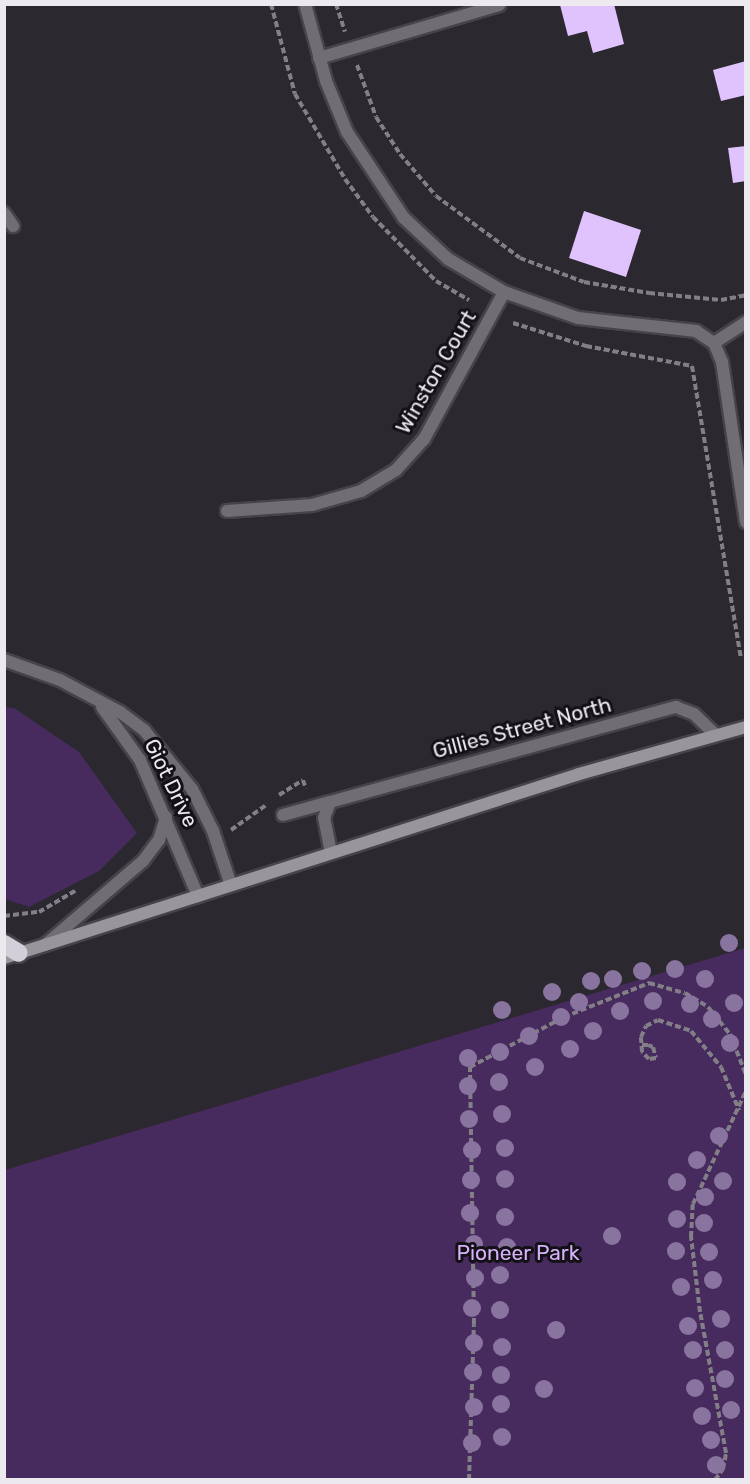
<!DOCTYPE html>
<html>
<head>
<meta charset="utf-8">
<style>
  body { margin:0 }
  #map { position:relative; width:750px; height:1484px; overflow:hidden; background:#2b282f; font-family:Rubik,sans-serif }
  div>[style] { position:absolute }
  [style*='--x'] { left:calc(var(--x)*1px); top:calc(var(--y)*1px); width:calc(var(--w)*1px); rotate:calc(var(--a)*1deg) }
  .green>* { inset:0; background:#472b5f }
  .building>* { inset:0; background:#e0c3fd }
  .path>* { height:4px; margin-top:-2px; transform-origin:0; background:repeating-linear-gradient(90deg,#828086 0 6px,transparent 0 9px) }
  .roads { filter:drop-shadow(2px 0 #46434a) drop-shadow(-2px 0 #46434a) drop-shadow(0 2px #46434a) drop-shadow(0 -2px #46434a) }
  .minor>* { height:12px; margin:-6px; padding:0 6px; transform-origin:6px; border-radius:6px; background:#706e72 }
  .tertiary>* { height:12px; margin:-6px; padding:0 6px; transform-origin:6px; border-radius:6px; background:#706e72 }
  .secondary>* { height:12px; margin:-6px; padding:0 6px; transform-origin:6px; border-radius:6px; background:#98959b }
  .motorway>* { height:18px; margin:-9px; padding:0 9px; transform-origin:9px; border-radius:9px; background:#d3ced8 }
  .trees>* { width:18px; height:18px; margin:-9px; border-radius:50%; background:#89739f }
  span { translate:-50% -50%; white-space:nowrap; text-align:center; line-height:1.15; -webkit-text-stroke:6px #131115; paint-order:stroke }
  .street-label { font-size:21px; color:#eceaef }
  .park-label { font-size:21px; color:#d6b1fb }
  .frame { position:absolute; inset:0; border:6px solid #eceaef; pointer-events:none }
</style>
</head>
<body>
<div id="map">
  <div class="green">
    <i style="clip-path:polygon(5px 707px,14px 708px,79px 752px,137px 833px,99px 871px,29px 907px,5px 899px)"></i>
    <i style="clip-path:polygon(745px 948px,745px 1479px,5px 1479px,5px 1170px)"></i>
  </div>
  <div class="building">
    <i style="clip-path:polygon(614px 4px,624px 44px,593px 53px,587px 31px,568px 36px,560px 5px)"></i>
    <i style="clip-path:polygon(746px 61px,746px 95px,721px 101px,713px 70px)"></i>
    <i style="clip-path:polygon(746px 146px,746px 181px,733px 183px,728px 148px)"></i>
    <i style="clip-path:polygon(584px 211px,641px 230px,626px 277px,569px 258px)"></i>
  </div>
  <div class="path">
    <i style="--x:271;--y:4;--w:93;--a:75.1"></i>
    <i style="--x:295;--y:94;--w:99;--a:59.5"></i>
    <i style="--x:345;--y:179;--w:47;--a:53.6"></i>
    <i style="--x:373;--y:217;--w:90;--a:45.5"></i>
    <i style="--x:436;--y:281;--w:38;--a:30"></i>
    <i style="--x:336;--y:4;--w:29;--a:72"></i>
    <i style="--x:357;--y:65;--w:55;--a:69.9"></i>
    <i style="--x:376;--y:117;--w:44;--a:57"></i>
    <i style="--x:400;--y:154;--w:55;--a:49.4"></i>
    <i style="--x:436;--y:196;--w:104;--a:36.4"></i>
    <i style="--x:520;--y:258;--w:68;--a:20.6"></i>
    <i style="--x:584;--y:282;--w:66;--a:9.6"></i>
    <i style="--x:649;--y:293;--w:72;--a:5.6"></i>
    <i style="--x:721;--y:300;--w:25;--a:-11"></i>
    <i style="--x:513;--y:323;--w:77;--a:17.5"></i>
    <i style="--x:586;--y:346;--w:108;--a:10.7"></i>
    <i style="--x:692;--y:366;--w:296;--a:80.5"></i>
    <i style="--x:279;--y:795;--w:28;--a:-32"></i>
    <i style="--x:303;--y:780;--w:9;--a:72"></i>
    <i style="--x:231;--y:830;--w:43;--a:-35.5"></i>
    <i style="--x:4;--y:916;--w:35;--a:-7"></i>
    <i style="--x:39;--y:912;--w:42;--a:-30.3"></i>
    <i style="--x:642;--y:1045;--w:6;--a:0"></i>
    <i style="--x:648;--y:1045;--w:5;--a:22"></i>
    <i style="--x:653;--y:1047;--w:11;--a:75"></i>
    <i style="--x:656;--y:1058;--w:7;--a:172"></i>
    <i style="--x:649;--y:1059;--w:10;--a:-135"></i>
    <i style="--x:642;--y:1052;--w:15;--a:-94"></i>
    <i style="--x:641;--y:1037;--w:12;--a:-66"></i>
    <i style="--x:646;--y:1026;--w:13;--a:-27"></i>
    <i style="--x:658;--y:1020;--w:35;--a:18"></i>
    <i style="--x:691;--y:1031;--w:47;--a:50.2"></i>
    <i style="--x:721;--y:1067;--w:47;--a:67.3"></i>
    <i style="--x:469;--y:1480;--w:156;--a:-88.2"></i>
    <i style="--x:474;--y:1324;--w:257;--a:-90.9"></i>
    <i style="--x:470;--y:1067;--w:106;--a:-28"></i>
    <i style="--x:564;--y:1017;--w:92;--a:-21.8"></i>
    <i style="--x:649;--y:983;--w:37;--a:16"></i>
    <i style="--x:685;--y:993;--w:27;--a:31"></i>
    <i style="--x:708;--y:1007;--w:35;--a:51"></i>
    <i style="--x:730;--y:1034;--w:44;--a:68.7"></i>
    <i style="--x:715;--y:1480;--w:14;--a:-54"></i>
    <i style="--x:723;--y:1469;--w:16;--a:-79"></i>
    <i style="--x:726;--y:1453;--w:143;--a:-100.4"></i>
    <i style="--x:700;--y:1312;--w:76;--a:-96.8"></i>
    <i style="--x:691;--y:1237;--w:33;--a:-87"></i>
    <i style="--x:693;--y:1204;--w:125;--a:-64.9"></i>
  </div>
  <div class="roads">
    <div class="minor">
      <i style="--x:305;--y:4;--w:80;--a:74.7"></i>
      <i style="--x:326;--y:81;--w:55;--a:67.6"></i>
      <i style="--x:347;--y:132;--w:103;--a:56.5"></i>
      <i style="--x:404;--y:218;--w:60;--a:43"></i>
      <i style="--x:448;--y:259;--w:65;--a:30.5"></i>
      <i style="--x:504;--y:292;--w:78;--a:19.4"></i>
      <i style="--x:578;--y:318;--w:119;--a:6.3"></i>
      <i style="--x:696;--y:331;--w:22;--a:34"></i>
      <i style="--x:714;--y:343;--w:21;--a:67"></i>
      <i style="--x:722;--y:362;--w:162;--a:81.5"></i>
      <i style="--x:319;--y:58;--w:188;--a:-16.4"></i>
      <i style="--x:4;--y:213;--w:16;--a:55"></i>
      <i style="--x:714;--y:343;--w:38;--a:-33"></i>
      <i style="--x:227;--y:511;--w:85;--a:-4"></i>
      <i style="--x:312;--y:505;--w:51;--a:-15.9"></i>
      <i style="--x:361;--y:491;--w:41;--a:-31"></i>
      <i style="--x:396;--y:470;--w:42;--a:-47.9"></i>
      <i style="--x:424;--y:439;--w:167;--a:-61.4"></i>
      <i style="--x:283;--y:815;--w:49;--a:-15.5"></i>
      <i style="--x:331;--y:853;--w:36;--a:-101"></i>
      <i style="--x:324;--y:818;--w:17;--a:-69"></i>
      <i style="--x:330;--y:802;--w:359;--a:-15.4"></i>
      <i style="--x:676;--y:707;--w:19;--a:21"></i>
      <i style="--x:694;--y:714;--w:30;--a:44"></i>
    </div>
    <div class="tertiary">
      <i style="--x:4;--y:660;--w:59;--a:19.7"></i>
      <i style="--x:60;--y:680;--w:68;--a:28.1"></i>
      <i style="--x:120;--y:712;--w:30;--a:37"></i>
      <i style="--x:144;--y:730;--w:76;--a:50.9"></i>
      <i style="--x:192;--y:789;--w:47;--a:63.4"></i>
      <i style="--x:213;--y:831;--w:57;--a:71.6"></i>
      <i style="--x:102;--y:707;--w:65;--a:54.4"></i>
      <i style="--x:140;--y:760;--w:148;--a:66.9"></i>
      <i style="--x:45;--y:945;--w:129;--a:-40.6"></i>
      <i style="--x:143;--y:861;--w:26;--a:-53"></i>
      <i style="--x:159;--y:840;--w:24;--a:-73"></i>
    </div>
    <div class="secondary">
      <i style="--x:4;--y:958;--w:604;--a:-17.74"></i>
      <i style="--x:579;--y:774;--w:173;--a:-15.7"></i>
    </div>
    <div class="motorway">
      <i style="--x:4;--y:944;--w:17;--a:31"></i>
    </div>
  </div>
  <div class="trees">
    <i style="left:729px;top:943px"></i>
    <i style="left:675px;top:969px"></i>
    <i style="left:642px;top:971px"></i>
    <i style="left:613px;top:979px"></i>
    <i style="left:705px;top:979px"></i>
    <i style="left:591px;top:981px"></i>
    <i style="left:552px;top:992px"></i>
    <i style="left:653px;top:1001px"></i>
    <i style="left:579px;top:1002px"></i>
    <i style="left:734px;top:1003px"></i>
    <i style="left:690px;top:1004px"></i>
    <i style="left:502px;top:1010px"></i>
    <i style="left:620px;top:1011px"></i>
    <i style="left:561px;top:1017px"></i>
    <i style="left:712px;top:1019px"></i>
    <i style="left:593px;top:1031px"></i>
    <i style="left:529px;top:1036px"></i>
    <i style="left:730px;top:1043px"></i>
    <i style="left:570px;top:1049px"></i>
    <i style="left:500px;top:1052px"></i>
    <i style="left:468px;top:1058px"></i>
    <i style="left:535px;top:1067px"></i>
    <i style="left:499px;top:1082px"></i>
    <i style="left:468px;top:1086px"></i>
    <i style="left:502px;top:1114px"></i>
    <i style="left:469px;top:1119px"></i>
    <i style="left:719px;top:1136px"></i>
    <i style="left:505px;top:1148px"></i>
    <i style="left:472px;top:1150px"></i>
    <i style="left:697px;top:1160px"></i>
    <i style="left:505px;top:1179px"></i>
    <i style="left:471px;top:1180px"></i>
    <i style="left:723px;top:1181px"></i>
    <i style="left:677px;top:1182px"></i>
    <i style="left:705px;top:1197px"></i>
    <i style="left:470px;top:1213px"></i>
    <i style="left:505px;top:1217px"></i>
    <i style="left:677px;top:1219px"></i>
    <i style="left:704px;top:1223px"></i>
    <i style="left:612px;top:1236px"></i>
    <i style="left:474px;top:1244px"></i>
    <i style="left:507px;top:1247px"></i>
    <i style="left:676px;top:1251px"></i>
    <i style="left:709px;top:1252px"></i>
    <i style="left:500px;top:1275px"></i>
    <i style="left:475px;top:1278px"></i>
    <i style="left:713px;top:1280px"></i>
    <i style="left:681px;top:1287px"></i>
    <i style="left:472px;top:1308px"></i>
    <i style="left:500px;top:1310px"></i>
    <i style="left:721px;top:1319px"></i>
    <i style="left:688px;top:1326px"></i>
    <i style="left:556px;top:1330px"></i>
    <i style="left:474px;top:1343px"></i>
    <i style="left:502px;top:1347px"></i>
    <i style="left:693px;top:1350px"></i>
    <i style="left:725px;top:1350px"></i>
    <i style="left:473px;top:1372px"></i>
    <i style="left:501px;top:1375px"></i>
    <i style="left:725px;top:1379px"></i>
    <i style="left:695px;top:1388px"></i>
    <i style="left:544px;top:1389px"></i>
    <i style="left:501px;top:1404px"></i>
    <i style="left:474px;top:1407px"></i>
    <i style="left:731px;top:1410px"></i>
    <i style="left:702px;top:1416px"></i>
    <i style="left:502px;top:1437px"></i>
    <i style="left:711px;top:1440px"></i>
    <i style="left:472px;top:1443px"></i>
    <i style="left:716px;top:1465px"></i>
  </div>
  <div class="street-label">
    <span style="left:436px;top:372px;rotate:-60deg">Winston Court</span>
    <span style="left:522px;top:728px;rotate:-15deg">Gillies Street North</span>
    <span style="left:171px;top:783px;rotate:64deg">Giot Drive</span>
  </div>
  <div class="park-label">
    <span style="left:518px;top:1253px">Pioneer Park</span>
  </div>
  <div class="frame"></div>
</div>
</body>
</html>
